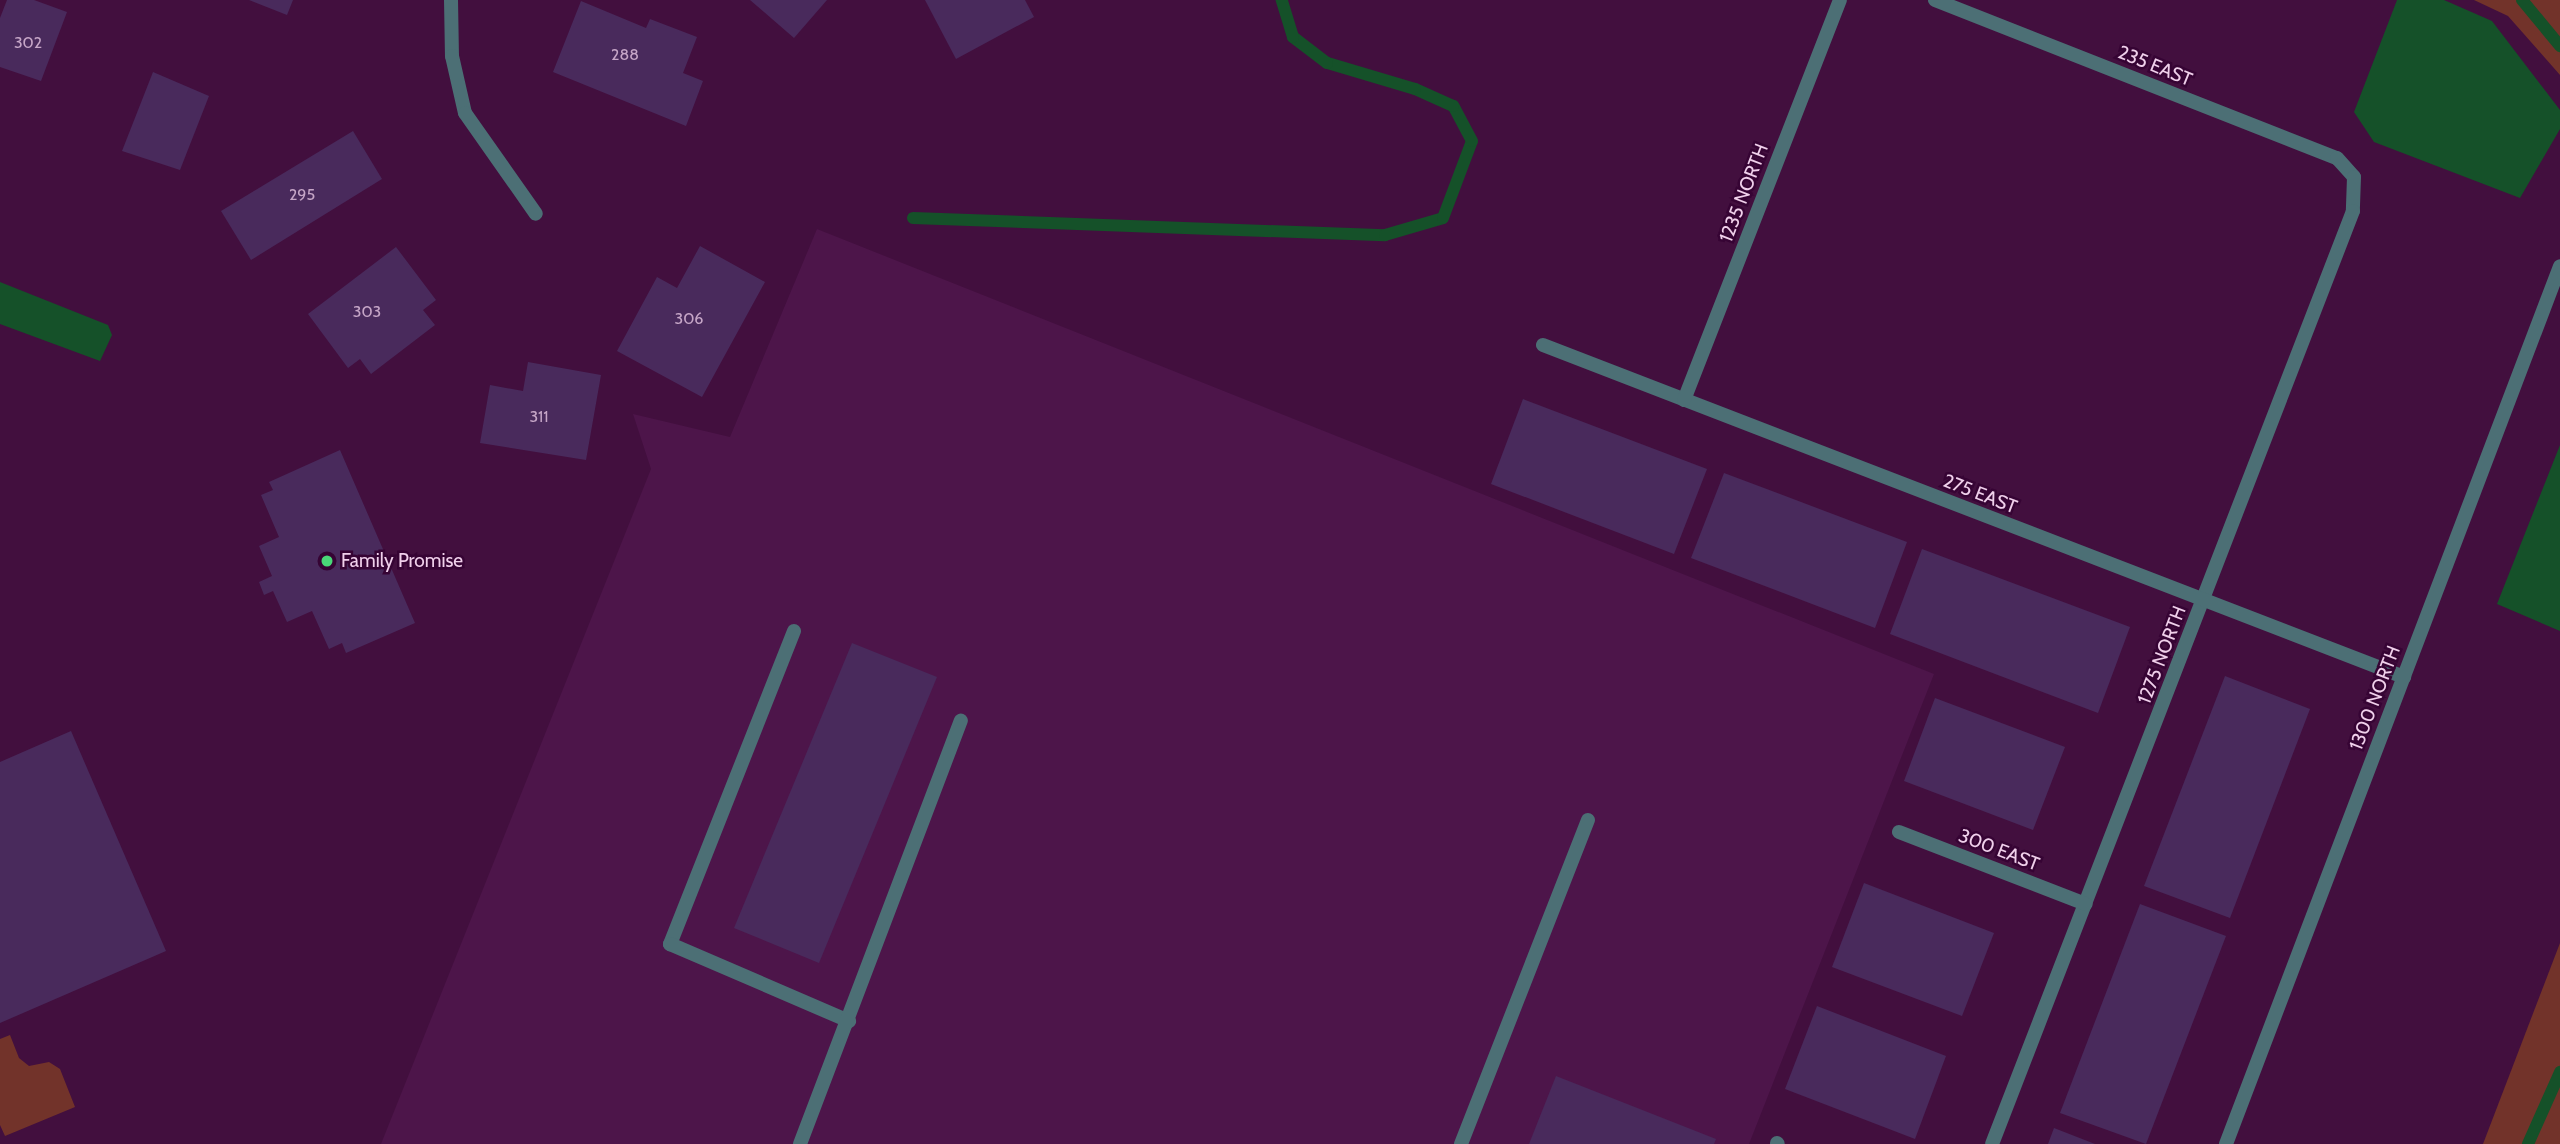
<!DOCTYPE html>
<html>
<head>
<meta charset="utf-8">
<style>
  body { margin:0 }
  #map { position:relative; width:2560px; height:1144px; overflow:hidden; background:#420f3e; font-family:Cabin,sans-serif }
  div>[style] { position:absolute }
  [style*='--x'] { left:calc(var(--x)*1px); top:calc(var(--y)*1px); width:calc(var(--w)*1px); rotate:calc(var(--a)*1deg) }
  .built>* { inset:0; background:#4d154a }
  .green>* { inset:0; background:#72332a }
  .water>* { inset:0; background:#155129 }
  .stream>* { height:12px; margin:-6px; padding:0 6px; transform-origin:6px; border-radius:6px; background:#155129 }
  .building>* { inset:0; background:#492a5c }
  .service>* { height:14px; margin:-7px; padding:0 7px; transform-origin:7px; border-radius:7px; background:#4c6f75 }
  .minor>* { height:14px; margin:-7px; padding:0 7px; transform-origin:7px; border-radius:7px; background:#4c6f75 }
  .dots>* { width:19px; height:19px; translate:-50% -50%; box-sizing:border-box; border:4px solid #360434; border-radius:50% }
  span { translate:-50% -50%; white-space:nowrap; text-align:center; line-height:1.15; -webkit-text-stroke:5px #360434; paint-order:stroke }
  .number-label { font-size:16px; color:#c6a6c7 }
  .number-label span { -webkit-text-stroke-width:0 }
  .street-label { font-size:19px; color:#f0d0eb }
  .poi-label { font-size:19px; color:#f0d0eb }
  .left { translate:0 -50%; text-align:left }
</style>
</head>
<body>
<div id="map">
  <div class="built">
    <i style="clip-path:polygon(817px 229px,1934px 674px,1749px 1144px,381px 1144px,651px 469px,633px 414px,730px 437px)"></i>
  </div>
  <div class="green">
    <i style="clip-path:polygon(2474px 0,2560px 0,2560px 75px,2508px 16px)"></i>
    <i style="clip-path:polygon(2560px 943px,2560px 1144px,2483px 1144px)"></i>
    <i style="clip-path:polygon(10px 1035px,19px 1058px,29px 1066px,49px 1062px,60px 1069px,75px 1107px,5px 1136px,0 1125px,0 1039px)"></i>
  </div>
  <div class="water">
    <i style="clip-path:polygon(2397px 0,2444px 0,2492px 21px,2560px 110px,2560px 129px,2520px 198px,2374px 142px,2354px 112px)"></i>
    <i style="clip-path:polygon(0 282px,108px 325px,112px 335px,100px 361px,0 324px)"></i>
    <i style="clip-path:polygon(2560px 445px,2560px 631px,2497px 604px)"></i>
  </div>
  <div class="stream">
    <i style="--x:2522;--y:0;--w:60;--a:50.4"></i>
    <i style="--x:913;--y:218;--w:472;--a:2.1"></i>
    <i style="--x:1385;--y:235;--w:60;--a:-16.3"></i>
    <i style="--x:1443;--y:218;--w:82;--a:-69.4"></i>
    <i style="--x:1472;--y:141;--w:40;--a:-118"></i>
    <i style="--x:1453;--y:106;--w:42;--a:-155.9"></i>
    <i style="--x:1415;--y:89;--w:92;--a:-163.5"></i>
    <i style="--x:1327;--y:63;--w:43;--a:-142.6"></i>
    <i style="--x:1293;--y:37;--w:39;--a:-107"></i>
    <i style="--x:2528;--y:1144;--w:79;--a:-66"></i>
  </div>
  <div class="building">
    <i style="clip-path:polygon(7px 0,34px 0,67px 12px,41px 81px,0 67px,0 18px)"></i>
    <i style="clip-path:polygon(249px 0,293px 0,287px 15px)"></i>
    <i style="clip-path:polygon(750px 0,827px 0,794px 38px)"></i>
    <i style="clip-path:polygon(925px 0,1025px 0,1034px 17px,956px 59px)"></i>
    <i style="clip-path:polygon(581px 1px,646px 28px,650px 19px,697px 37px,683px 73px,703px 81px,686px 126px,553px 72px)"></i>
    <i style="clip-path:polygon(153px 72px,209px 96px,180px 170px,122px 151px)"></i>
    <i style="clip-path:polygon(353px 131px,382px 179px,251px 260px,221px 211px)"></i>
    <i style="clip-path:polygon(700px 246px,765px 282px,702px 397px,617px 351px,657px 277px,677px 288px)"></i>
    <i style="clip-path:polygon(396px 247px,436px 300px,423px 310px,435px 325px,371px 374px,360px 359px,348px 368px,308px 314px)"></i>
    <i style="clip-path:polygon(528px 362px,601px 375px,586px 460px,480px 443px,490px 385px,523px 391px)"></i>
    <i style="clip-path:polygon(1523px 399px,1707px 469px,1674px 554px,1491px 484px)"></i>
    <i style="clip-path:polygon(340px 450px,415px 623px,346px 653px,342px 643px,329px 649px,312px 611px,287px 622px,273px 591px,264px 595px,259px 582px,272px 576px,259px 546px,279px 537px,261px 495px,273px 490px,269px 482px)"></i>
    <i style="clip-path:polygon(1724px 473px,1907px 542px,1875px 628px,1691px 558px)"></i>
    <i style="clip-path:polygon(1922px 549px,2130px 627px,2098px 713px,1890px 634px)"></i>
    <i style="clip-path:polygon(852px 643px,937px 677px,819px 963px,734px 928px)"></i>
    <i style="clip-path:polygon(2225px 676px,2310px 709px,2230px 918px,2144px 886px)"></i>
    <i style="clip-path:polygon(1935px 698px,2065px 747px,2033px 830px,1904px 781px)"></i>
    <i style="clip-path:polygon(71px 731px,166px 951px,0 1023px,0 762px)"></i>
    <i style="clip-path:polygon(1864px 883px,1994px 933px,1962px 1016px,1832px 967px)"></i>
    <i style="clip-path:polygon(2140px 904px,2226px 936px,2146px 1144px,2060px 1113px)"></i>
    <i style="clip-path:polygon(1817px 1006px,1946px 1056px,1915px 1139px,1785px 1089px)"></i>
    <i style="clip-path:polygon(1556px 1076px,1716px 1139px,1714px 1144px,1529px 1144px)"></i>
    <i style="clip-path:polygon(2054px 1128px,2095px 1144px,2048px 1144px)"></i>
  </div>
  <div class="service">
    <i style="--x:1935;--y:0;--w:432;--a:21.5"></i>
    <i style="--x:2337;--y:158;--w:25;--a:48"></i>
    <i style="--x:2354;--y:177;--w:34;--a:92"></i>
    <i style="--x:2353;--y:211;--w:1000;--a:111.15"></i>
    <i style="--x:1543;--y:345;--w:923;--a:21.09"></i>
    <i style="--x:1684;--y:400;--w:429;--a:-68.7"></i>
    <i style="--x:794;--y:631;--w:337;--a:111.6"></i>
    <i style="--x:670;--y:944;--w:195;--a:23.3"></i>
    <i style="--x:1899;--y:832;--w:200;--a:21.1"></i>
    <i style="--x:1777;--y:1143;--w:1;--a:45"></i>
    <i style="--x:800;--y:1144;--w:453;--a:-69.2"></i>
    <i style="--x:1461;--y:1144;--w:348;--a:-68.6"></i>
  </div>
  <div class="minor">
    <i style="--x:451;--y:0;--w:56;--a:89"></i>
    <i style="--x:452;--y:56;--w:58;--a:77.2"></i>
    <i style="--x:465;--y:113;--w:123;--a:54.9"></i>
    <i style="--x:2226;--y:1144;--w:939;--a:-69.17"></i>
  </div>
  <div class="dots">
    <i style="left:327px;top:561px;background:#49d778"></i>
  </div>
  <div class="number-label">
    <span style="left:28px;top:43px">302</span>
    <span style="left:625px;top:55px">288</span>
    <span style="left:302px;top:195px">295</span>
    <span style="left:367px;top:312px">303</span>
    <span style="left:689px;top:319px">306</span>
    <span style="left:539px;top:417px">311</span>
  </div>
  <div class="street-label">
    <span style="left:2155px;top:66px;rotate:22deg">235 EAST</span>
    <span style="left:1744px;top:193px;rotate:-69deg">1235 NORTH</span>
    <span style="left:1980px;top:494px;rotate:21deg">275 EAST</span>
    <span style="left:2162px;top:655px;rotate:-69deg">1275 NORTH</span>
    <span style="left:2375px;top:698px;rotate:-69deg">1300 NORTH</span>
    <span style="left:1999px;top:850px;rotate:21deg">300 EAST</span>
  </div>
  <div class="poi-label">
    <span class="left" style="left:341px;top:561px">Family Promise</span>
  </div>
</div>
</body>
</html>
